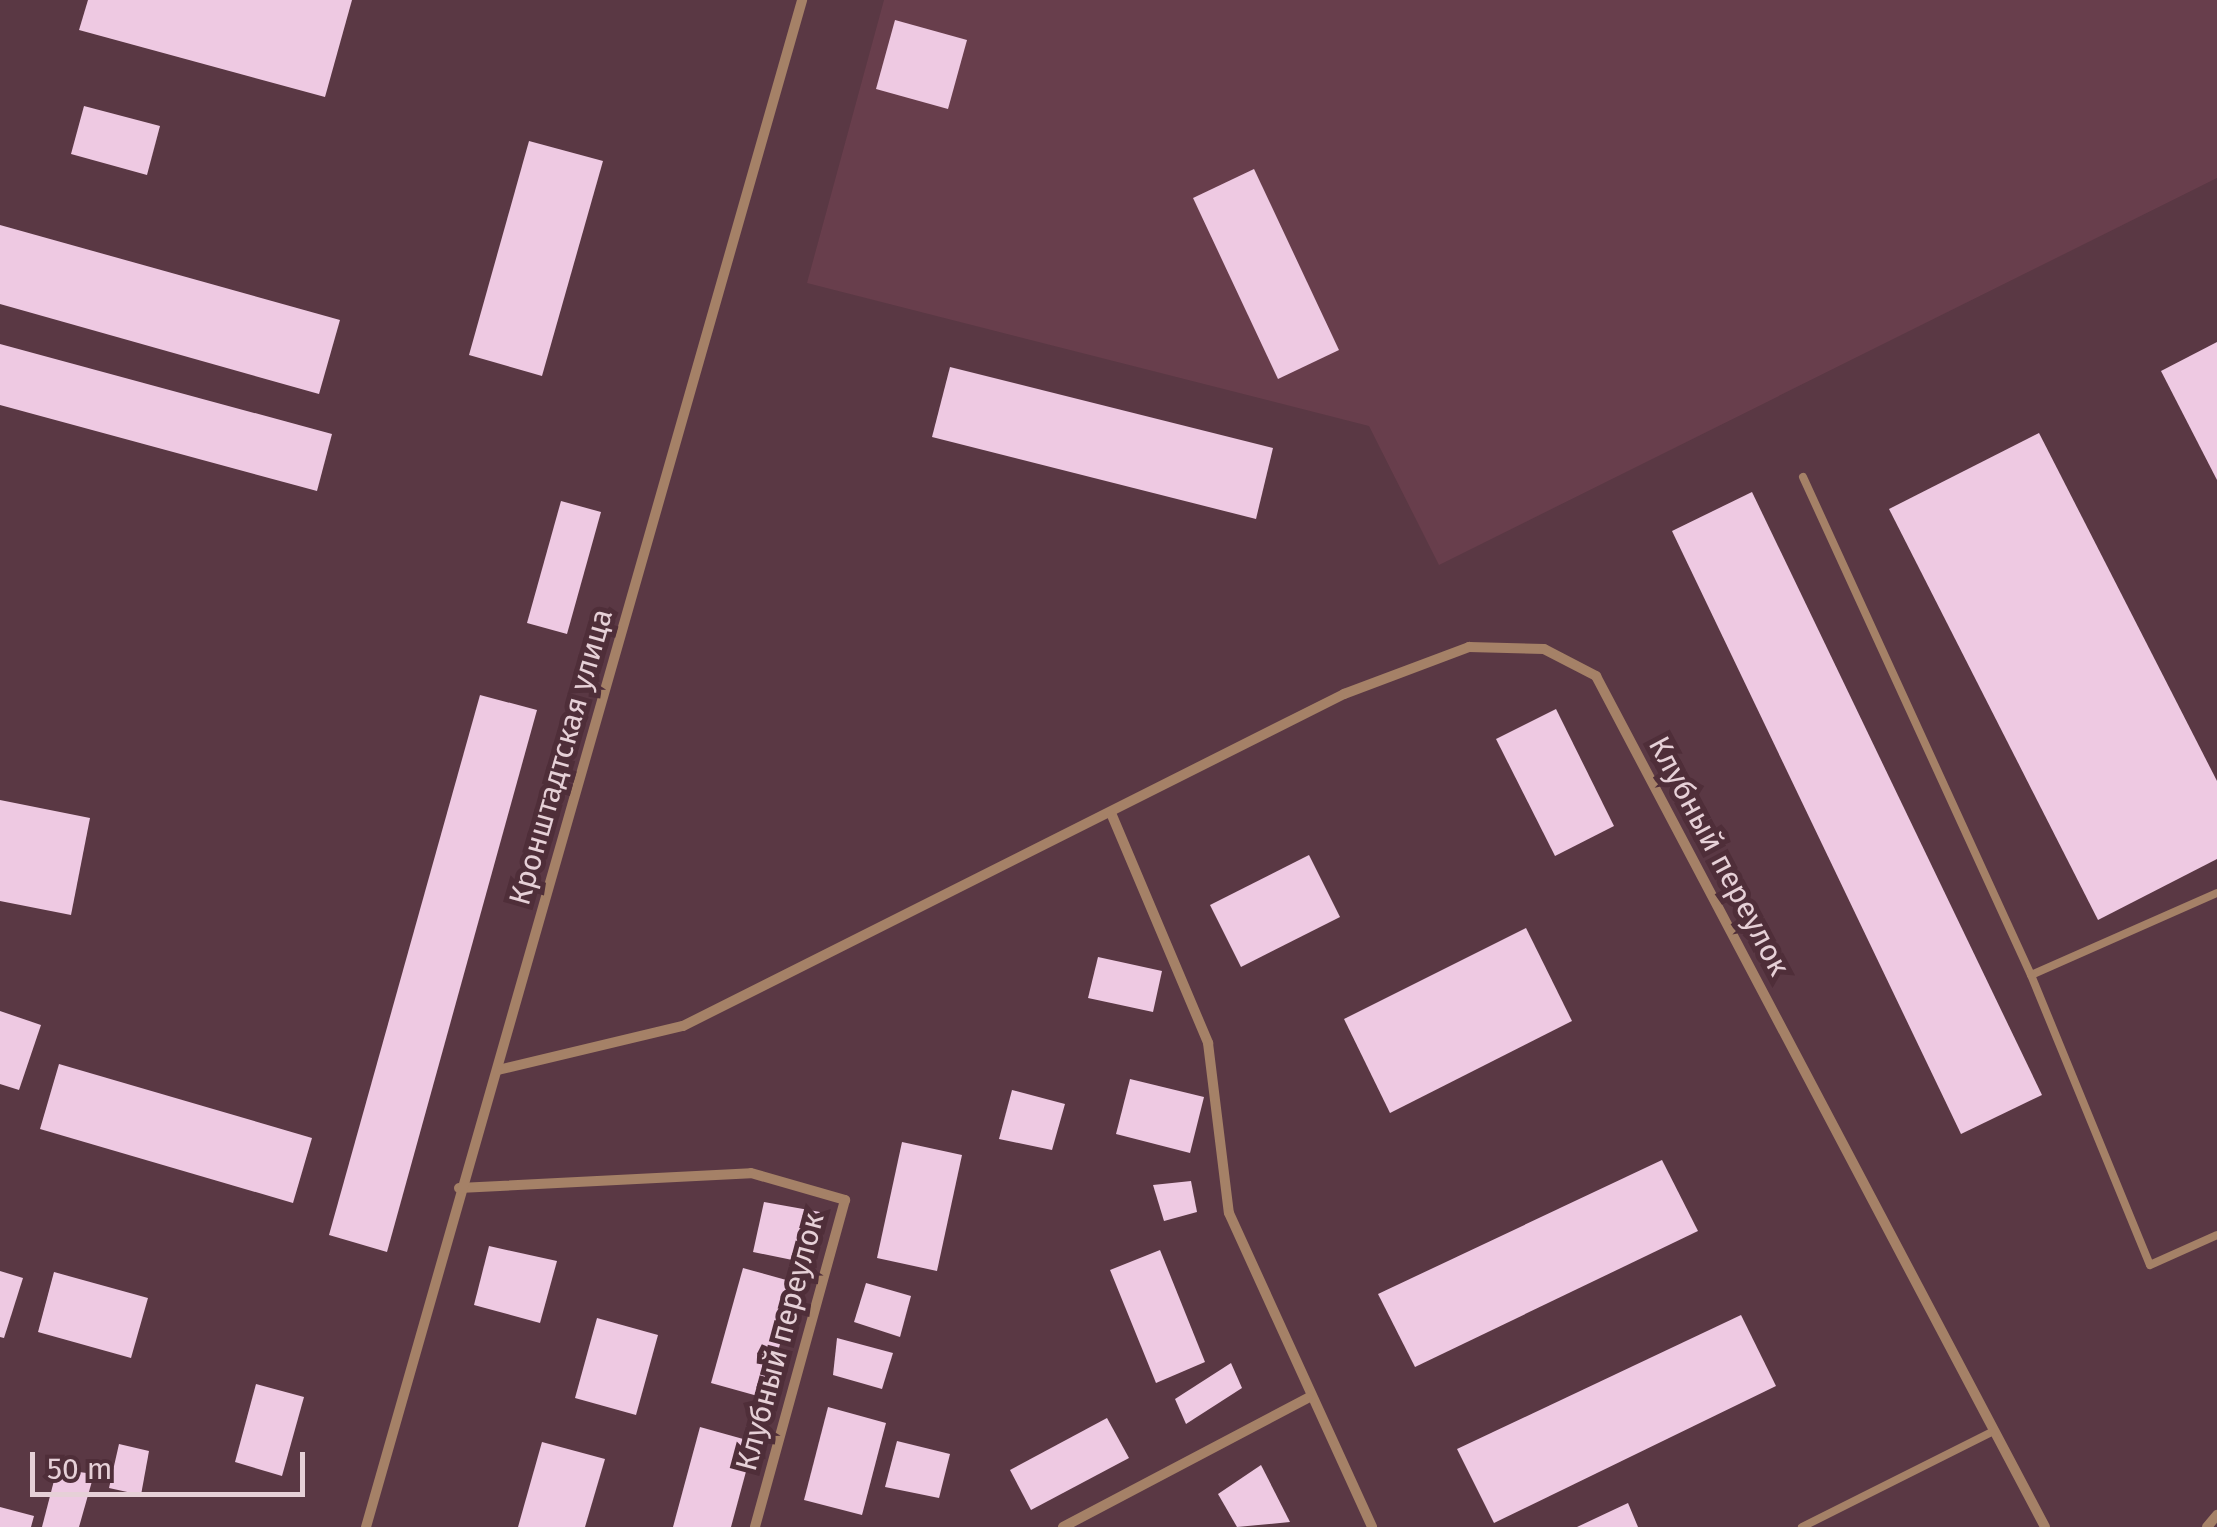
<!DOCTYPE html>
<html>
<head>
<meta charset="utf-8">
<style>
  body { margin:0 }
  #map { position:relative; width:2217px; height:1527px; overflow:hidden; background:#5a3844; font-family:"Fira Sans",sans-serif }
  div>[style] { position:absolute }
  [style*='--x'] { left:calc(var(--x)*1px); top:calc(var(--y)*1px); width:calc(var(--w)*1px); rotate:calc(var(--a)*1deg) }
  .built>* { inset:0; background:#683e4c }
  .building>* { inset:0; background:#eec9e2 }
  .service>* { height:8px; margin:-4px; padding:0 4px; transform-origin:4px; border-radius:4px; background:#a58167 }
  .minor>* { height:10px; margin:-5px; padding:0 5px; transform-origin:5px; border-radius:5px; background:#a58167 }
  span { translate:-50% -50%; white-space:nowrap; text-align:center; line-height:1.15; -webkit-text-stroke:10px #4f2e39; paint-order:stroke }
  .street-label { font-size:30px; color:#e6d0d7 }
  .scale { position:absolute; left:30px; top:1452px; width:275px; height:45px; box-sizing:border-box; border:5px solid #e6d0d7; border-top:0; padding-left:12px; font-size:30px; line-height:35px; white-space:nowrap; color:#e6d0d7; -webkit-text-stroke:8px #4f2e39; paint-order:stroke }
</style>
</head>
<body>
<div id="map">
  <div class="built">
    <i style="clip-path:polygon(884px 0,2217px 0,2217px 178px,1439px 565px,1369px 426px,807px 283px)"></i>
  </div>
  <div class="building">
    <i style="clip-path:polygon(88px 0,352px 0,325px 97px,79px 30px)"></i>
    <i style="clip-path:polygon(895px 20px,967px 40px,948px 109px,876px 89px)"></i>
    <i style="clip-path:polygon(84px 106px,160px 126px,147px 175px,71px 154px)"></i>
    <i style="clip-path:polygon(529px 141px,603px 161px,542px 376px,469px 355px)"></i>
    <i style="clip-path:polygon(1254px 169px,1339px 350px,1278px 379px,1193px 198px)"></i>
    <i style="clip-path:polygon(0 225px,340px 320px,319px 394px,0 304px)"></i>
    <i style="clip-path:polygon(2217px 342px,2217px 480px,2161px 371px)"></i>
    <i style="clip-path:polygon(0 344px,332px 434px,317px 491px,0 405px)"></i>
    <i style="clip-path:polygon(950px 367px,1273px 448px,1256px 519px,932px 437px)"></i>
    <i style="clip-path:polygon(2039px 433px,2217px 781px,2217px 859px,2098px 920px,1889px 509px)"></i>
    <i style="clip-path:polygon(1752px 492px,2042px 1095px,1961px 1134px,1672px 531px)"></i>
    <i style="clip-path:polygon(561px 501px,601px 512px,567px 634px,527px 623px)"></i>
    <i style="clip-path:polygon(480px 695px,537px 710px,387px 1252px,329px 1235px)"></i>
    <i style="clip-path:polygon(1556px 709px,1614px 826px,1555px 856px,1496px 739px)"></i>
    <i style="clip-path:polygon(0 800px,90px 818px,71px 915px,0 901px)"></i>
    <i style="clip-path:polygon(1309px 855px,1340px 917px,1241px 967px,1210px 905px)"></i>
    <i style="clip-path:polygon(1526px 928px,1572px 1021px,1390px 1113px,1344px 1019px)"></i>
    <i style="clip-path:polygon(1098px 957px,1162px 971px,1153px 1012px,1088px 998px)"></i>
    <i style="clip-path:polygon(0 1011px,41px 1025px,19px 1090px,0 1084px)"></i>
    <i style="clip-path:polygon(59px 1064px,312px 1138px,293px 1203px,40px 1129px)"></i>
    <i style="clip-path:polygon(1130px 1079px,1204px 1097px,1190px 1153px,1116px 1134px)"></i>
    <i style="clip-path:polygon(1012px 1090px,1065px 1104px,1052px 1150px,999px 1139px)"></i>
    <i style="clip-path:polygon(902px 1142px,962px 1155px,937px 1271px,877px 1258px)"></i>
    <i style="clip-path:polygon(1662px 1160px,1698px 1231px,1415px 1367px,1378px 1294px)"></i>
    <i style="clip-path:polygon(1191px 1181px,1197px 1212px,1164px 1221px,1153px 1185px)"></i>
    <i style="clip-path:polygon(764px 1202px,820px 1212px,807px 1263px,753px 1252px)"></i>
    <i style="clip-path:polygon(489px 1246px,557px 1261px,540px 1323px,474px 1305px)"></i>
    <i style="clip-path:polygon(1160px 1250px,1205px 1362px,1156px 1383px,1110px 1270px)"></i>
    <i style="clip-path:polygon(743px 1268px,797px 1283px,765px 1398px,711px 1383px)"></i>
    <i style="clip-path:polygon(0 1271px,23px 1278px,4px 1338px,0 1337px)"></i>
    <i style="clip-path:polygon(54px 1272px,148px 1298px,131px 1358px,38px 1332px)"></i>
    <i style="clip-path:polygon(866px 1283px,911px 1296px,900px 1337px,854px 1322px)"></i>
    <i style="clip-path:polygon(1741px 1315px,1776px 1386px,1494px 1523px,1457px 1449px)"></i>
    <i style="clip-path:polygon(597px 1318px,658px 1335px,636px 1415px,575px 1398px)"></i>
    <i style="clip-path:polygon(837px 1338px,893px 1353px,882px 1389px,833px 1375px)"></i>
    <i style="clip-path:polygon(1231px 1363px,1242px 1388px,1186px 1424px,1175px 1399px)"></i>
    <i style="clip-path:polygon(256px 1384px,304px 1397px,282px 1476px,235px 1462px)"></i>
    <i style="clip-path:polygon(828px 1407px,886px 1423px,862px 1515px,804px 1500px)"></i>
    <i style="clip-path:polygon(1107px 1418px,1129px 1458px,1031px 1510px,1010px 1470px)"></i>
    <i style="clip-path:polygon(700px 1427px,754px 1442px,731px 1527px,673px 1527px)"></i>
    <i style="clip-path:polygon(897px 1441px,950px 1454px,939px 1498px,885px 1487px)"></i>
    <i style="clip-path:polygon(542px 1442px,605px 1459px,585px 1527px,518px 1527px)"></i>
    <i style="clip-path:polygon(119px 1444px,149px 1451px,141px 1495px,109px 1488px)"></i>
    <i style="clip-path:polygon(1261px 1465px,1290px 1522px,1237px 1527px,1218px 1494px)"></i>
    <i style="clip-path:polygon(57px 1469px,94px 1474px,79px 1527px,42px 1527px)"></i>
    <i style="clip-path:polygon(1628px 1503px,1638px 1527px,1577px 1527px)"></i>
    <i style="clip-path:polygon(0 1507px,34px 1516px,31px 1527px,0 1527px)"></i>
  </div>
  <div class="service">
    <i style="--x:1803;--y:477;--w:548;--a:65.4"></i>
    <i style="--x:2031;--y:975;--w:313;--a:67.7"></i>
    <i style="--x:2150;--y:1265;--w:73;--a:-24.1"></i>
    <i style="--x:2031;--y:975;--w:203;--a:-23.8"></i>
    <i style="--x:1802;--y:1527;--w:215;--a:-26.6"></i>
  </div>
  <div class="minor">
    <i style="--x:1111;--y:813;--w:250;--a:67.1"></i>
    <i style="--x:1208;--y:1043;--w:171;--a:83"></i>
    <i style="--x:1229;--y:1213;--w:345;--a:65.5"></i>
    <i style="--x:498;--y:1070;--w:190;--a:-13.4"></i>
    <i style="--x:683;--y:1026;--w:740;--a:-26.67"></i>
    <i style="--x:1344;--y:694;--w:134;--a:-20.6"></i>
    <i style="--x:1469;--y:647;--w:75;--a:1.5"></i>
    <i style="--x:1544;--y:649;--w:59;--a:27.4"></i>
    <i style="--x:1596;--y:676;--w:962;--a:62.18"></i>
    <i style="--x:459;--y:1188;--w:292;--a:-2.9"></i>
    <i style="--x:751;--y:1173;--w:98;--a:16"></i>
    <i style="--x:845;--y:1200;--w:339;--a:105.4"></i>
    <i style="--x:366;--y:1527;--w:1588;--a:-74.06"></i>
    <i style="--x:1063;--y:1527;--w:277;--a:-27.8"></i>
    <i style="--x:2207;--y:1527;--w:16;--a:-50"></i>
  </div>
  <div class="street-label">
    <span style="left:561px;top:757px;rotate:-74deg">Кронштадтская улица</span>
    <span style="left:1719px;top:856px;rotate:62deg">Клубный переулок</span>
    <span style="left:780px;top:1342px;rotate:-75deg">Клубный переулок</span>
  </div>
  <div class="scale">50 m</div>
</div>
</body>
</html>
